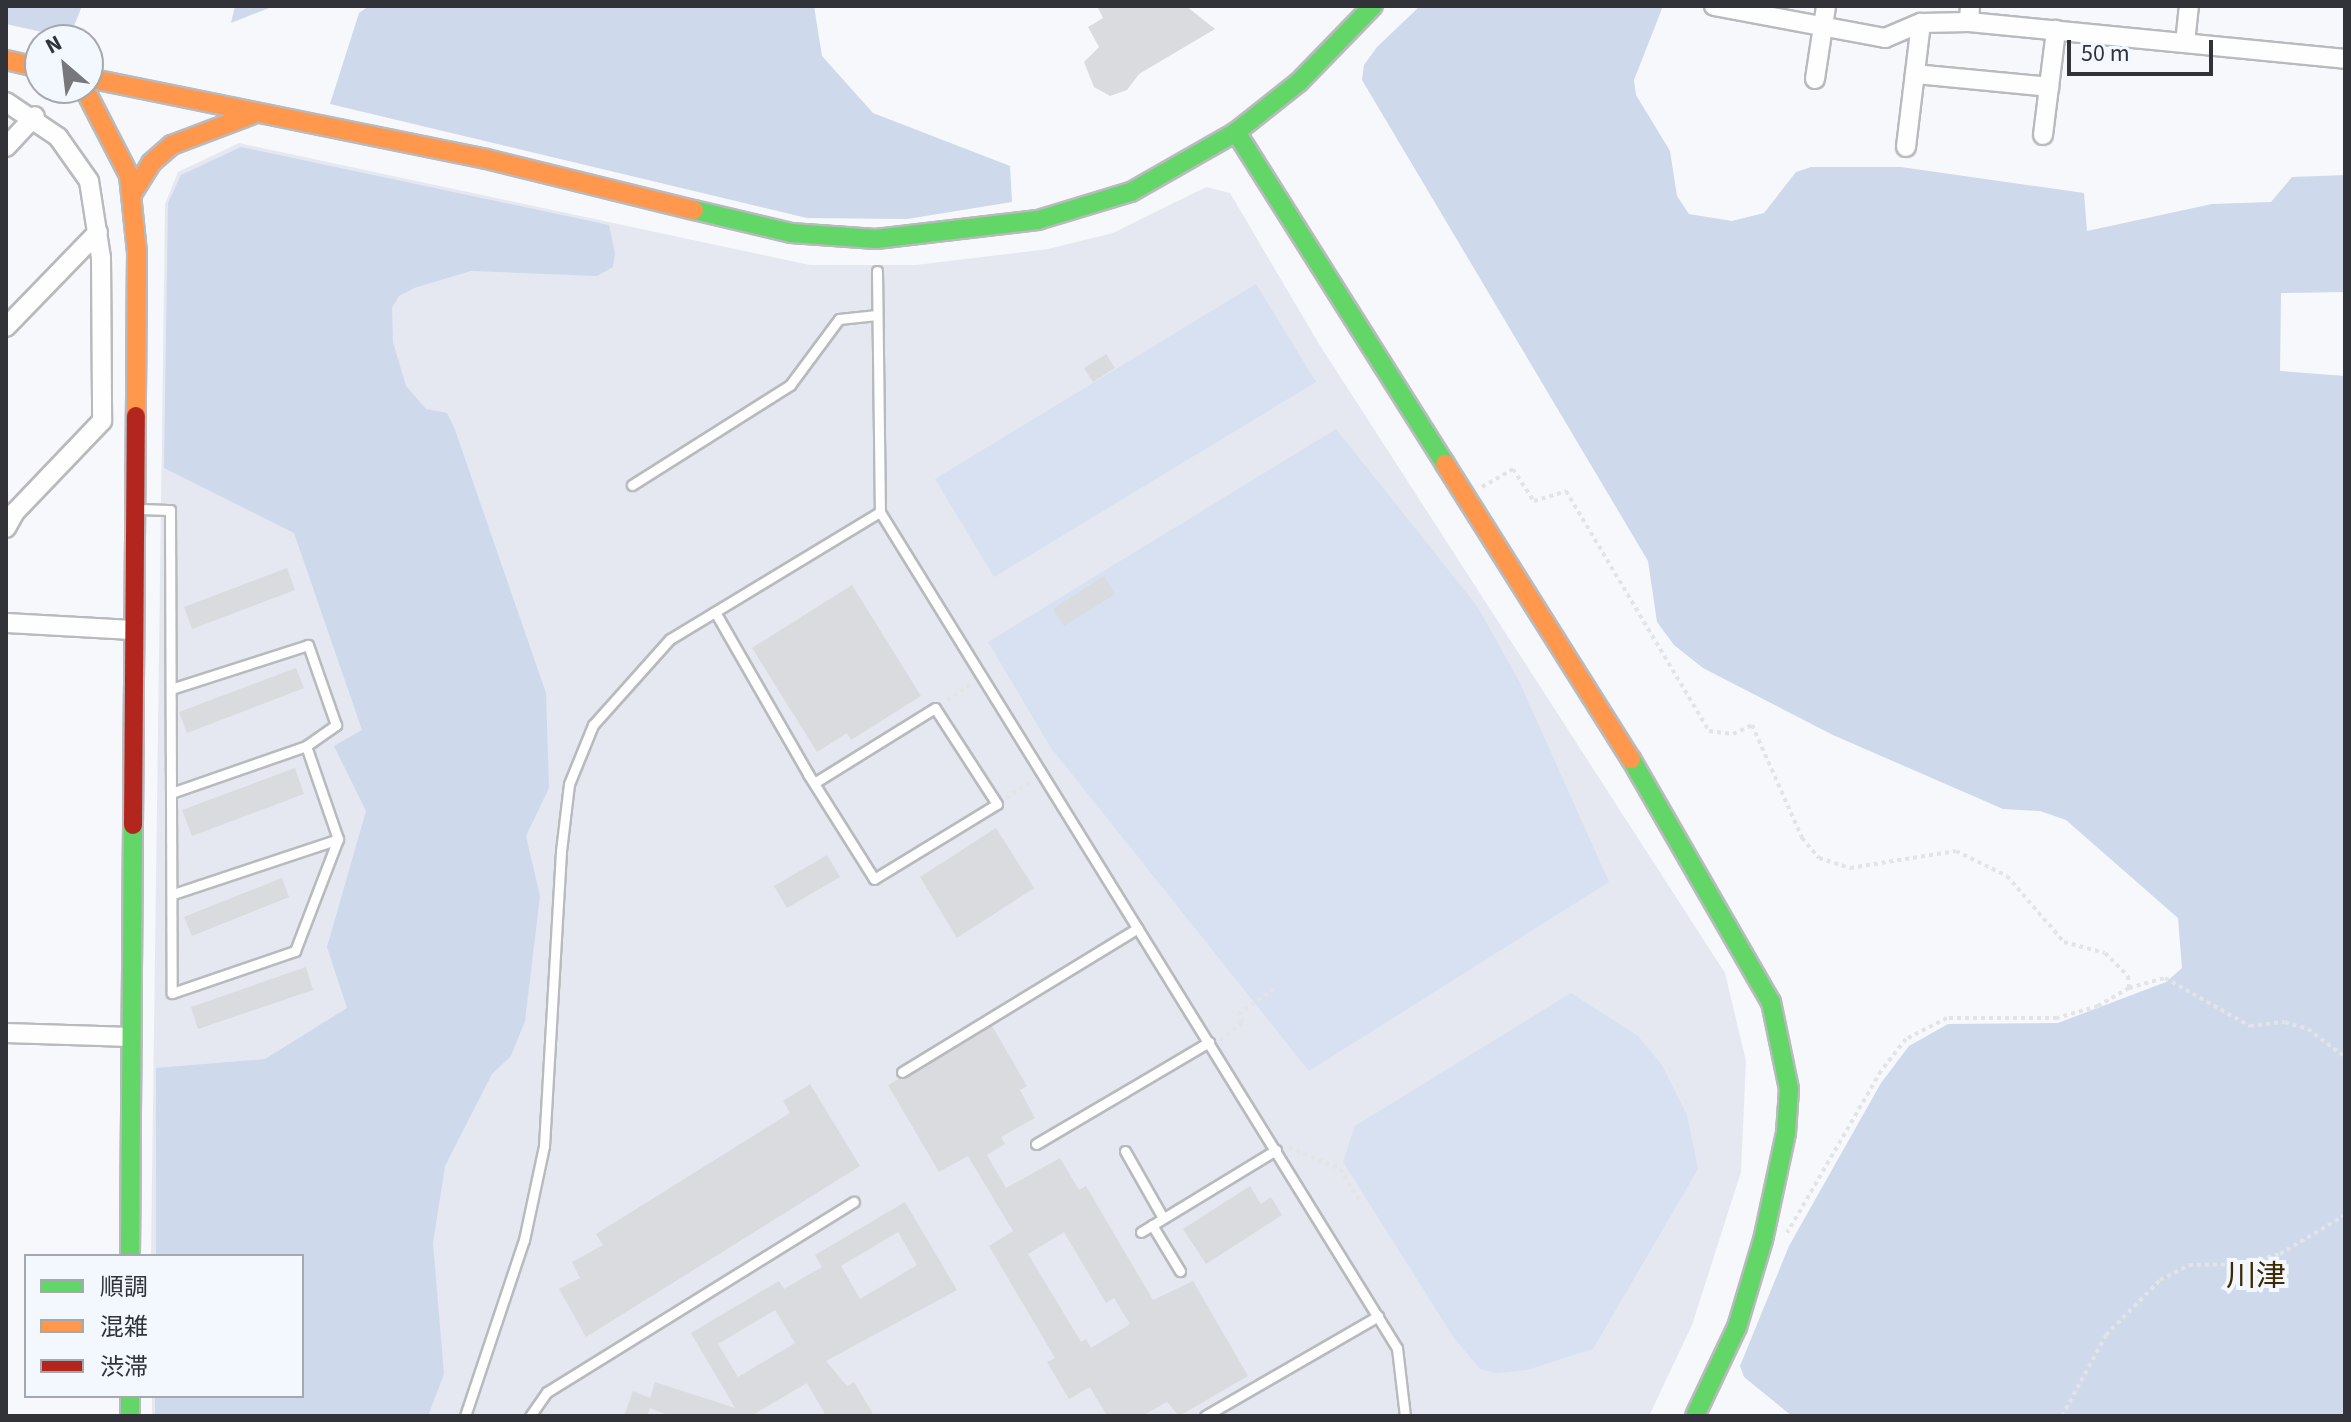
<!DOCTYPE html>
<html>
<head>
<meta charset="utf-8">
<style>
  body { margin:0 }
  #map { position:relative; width:2351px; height:1422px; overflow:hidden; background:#f6f8fb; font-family:"Source Sans 3","Noto Sans JP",sans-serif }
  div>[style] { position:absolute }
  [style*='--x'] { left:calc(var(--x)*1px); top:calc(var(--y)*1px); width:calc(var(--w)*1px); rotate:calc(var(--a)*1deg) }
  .built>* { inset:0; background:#e5e8f0 }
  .green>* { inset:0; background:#d7e1f2 }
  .forest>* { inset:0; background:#ced9ec }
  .building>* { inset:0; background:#d9dbde }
  .path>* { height:4px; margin-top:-2px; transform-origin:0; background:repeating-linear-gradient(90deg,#e2e4e5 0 4px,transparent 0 8px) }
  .roads { filter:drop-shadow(2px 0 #b8babd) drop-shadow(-2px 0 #b8babd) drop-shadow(0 2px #b8babd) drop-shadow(0 -2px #b8babd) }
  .lane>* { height:9px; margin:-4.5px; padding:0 4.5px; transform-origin:4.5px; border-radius:4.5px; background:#fefefe }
  .street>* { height:18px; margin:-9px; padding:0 9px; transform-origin:9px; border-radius:9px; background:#fefefe }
  .fast>* { height:18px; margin:-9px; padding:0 9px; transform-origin:9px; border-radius:9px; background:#63d668 }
  .slow>* { height:18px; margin:-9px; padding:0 9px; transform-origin:9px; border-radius:9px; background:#ff974d }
  .jam>* { height:18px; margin:-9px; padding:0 9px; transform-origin:9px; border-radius:9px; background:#b3261e }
  span { translate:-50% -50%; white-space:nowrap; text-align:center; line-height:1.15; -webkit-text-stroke:8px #f3f7fe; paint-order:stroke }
  .quarter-label { font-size:30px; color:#3d2c03 }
  .frame { position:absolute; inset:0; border:8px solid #313338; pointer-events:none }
  .legend { position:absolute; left:24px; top:1254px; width:280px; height:144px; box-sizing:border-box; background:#f3f7fe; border:2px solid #a5a9af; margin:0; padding:10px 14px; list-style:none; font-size:24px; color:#313338 }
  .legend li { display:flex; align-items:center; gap:16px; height:40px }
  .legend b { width:40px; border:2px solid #a5a9af }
  .north { position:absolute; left:24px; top:24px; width:80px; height:80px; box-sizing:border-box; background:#f3f7fe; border:2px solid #a5a9af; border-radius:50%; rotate:332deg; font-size:22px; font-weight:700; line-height:32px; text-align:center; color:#313338 }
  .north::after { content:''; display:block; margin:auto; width:28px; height:36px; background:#76787c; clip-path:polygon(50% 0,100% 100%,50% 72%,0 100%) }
  .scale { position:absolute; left:2067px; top:40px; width:146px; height:36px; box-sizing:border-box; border:4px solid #313338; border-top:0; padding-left:10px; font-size:24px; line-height:28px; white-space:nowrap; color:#313338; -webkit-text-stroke:6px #f3f7fe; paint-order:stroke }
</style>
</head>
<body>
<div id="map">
  <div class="built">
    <i style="clip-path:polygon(239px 143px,810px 265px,916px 265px,1048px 249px,1113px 233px,1206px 187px,1230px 193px,1319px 344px,1725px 973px,1746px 1061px,1741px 1172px,1692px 1325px,1649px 1416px,152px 1416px,152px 1396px,302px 1396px,302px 1256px,151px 1256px,165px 204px,178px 172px)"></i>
  </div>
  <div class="green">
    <i style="clip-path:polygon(1256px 284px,1316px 382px,994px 577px,935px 479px)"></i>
    <i style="clip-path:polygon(1336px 429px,1477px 606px,1519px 681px,1609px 882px,1309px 1071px,1051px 748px,988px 642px)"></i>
    <i style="clip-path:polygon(1571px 993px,1638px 1036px,1662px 1065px,1687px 1115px,1698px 1169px,1593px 1349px,1527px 1370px,1497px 1373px,1480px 1369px,1454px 1338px,1343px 1162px,1355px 1126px)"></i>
  </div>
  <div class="forest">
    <i style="clip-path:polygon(6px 6px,82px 6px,69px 38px,6px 24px)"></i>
    <i style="clip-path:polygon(235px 6px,274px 6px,231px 23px)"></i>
    <i style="clip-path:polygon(369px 6px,814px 6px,822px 56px,873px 113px,1010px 166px,1012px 202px,907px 219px,807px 218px,330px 104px,359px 13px)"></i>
    <i style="clip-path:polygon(1420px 6px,1663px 6px,1634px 80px,1636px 95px,1670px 151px,1677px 196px,1689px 214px,1732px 221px,1764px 213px,1796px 172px,1811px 167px,1901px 167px,2084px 193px,2087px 231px,2212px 204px,2271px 202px,2292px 177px,2345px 175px,2345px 292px,2281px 293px,2280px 371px,2345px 376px,2345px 1416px,1792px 1416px,1744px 1377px,1740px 1366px,1789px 1246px,1881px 1083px,1909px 1046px,1948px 1024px,2058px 1023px,2166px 982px,2182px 968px,2178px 918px,2066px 820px,2040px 811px,2003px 809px,1833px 735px,1703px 668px,1674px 645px,1657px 622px,1648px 561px,1362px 80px,1364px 65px,1377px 47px)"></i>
    <i style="clip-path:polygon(241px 147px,609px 225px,615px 253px,613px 267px,597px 276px,471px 271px,414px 288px,399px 296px,392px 308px,393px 342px,406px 386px,426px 409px,447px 413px,454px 427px,546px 693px,549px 788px,526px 836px,540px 896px,525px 1021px,511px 1056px,492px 1074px,445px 1166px,433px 1243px,444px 1374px,428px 1416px,155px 1416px,155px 1396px,302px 1396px,302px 1256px,156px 1256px,156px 1068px,265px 1059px,347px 1008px,327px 947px,366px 811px,334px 746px,362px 730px,294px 533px,164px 468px,168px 203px,181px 175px)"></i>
  </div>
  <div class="building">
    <i style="clip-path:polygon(1097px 6px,1186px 6px,1215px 29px,1139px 74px,1127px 90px,1110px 96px,1094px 87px,1084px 62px,1099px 47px,1088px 27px,1103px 18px)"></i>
    <i style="clip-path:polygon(1106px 354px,1115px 368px,1093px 382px,1084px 368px)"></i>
    <i style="clip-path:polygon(287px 568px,295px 590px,192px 629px,184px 607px)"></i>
    <i style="clip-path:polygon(1104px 576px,1115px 594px,1064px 626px,1053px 609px)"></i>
    <i style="clip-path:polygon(852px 585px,921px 696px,851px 740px,847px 733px,817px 752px,752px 648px)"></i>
    <i style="clip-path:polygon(296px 668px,304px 688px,187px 733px,179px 712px)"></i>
    <i style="clip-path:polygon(295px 768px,304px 794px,192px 836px,182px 810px)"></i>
    <i style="clip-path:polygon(996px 828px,1034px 888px,957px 938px,920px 877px)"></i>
    <i style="clip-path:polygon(827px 855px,840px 877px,787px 908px,774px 886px)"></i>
    <i style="clip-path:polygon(282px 878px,289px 897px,192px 936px,184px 917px)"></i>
    <i style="clip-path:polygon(306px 967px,313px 990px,198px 1029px,191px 1007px)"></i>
    <i style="clip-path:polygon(evenodd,992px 1026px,1027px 1086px,1020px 1090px,1035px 1118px,1001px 1137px,1005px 1144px,987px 1155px,1006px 1188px,1060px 1158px,1079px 1190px,1086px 1186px,1153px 1300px,1193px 1281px,1248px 1376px,1179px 1416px,1167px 1402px,1142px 1416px,1107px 1416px,1090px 1387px,1069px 1399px,1047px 1362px,1055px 1358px,989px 1246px,1013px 1231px,968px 1156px,939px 1172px,888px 1085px,992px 1026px,1064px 1232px,1106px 1303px,1114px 1298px,1130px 1324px,1091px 1348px,1086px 1339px,1081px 1342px,1028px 1254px,1064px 1232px)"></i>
    <i style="clip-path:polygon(810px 1084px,860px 1166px,586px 1337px,559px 1289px,580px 1278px,572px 1262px,603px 1245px,596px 1234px,790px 1113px,783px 1101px)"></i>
    <i style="clip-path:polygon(1250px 1186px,1261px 1204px,1271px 1197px,1282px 1215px,1206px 1264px,1183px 1229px)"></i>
    <i style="clip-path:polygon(evenodd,905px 1202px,957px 1290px,826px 1361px,847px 1386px,854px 1382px,874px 1416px,826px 1416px,807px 1383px,751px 1416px,670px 1416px,650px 1408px,647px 1416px,624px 1416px,633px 1391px,650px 1398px,655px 1382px,735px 1408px,691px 1333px,779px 1281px,784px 1289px,822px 1267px,815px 1255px,905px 1202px,898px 1232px,917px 1265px,860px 1299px,841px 1266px,898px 1232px,905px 1202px,775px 1310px,795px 1343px,738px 1377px,718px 1344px,775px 1310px)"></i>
  </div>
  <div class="path">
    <i style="--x:1482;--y:487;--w:36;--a:-30"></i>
    <i style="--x:1513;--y:469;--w:38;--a:57"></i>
    <i style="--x:1534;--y:501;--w:34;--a:-17"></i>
    <i style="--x:1566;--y:491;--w:279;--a:59.2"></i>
    <i style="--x:1709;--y:731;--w:24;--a:7"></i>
    <i style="--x:1733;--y:734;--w:21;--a:-25"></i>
    <i style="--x:1752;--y:725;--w:124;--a:66.1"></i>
    <i style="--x:1802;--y:838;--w:26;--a:50"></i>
    <i style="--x:1819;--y:858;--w:33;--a:18"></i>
    <i style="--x:1850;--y:868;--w:107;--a:-9.1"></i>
    <i style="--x:1956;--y:851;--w:57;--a:26.1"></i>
    <i style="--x:2007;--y:876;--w:87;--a:49.2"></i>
    <i style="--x:2064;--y:942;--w:42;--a:15"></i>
    <i style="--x:2105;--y:953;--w:33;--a:45"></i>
    <i style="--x:2128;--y:976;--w:12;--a:85"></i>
    <i style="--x:2129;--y:988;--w:36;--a:150"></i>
    <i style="--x:2098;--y:1006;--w:43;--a:163.7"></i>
    <i style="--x:2057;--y:1018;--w:110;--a:180"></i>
    <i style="--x:1947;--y:1018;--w:46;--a:152.9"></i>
    <i style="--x:1906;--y:1039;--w:41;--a:128"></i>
    <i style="--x:1881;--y:1071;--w:187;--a:120.1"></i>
    <i style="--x:947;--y:700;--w:31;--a:-33"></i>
    <i style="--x:1006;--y:798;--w:31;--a:-33"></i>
    <i style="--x:2129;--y:988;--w:37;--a:-16"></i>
    <i style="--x:2165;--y:978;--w:98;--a:29.5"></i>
    <i style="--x:2250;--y:1026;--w:35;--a:-7"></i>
    <i style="--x:2285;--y:1022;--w:24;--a:17"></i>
    <i style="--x:2308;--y:1029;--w:46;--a:37.1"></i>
    <i style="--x:1220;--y:1040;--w:29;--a:-38"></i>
    <i style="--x:1243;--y:1022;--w:9;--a:-122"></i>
    <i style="--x:1238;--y:1014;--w:46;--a:-34.4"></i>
    <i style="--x:1289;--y:1147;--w:56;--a:23.3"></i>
    <i style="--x:1340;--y:1169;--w:38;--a:58"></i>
    <i style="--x:2062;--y:1416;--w:92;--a:-61.5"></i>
    <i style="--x:2106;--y:1335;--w:77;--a:-45.5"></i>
    <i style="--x:2160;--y:1280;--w:33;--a:-27"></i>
    <i style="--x:2189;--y:1265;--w:55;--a:-1"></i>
    <i style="--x:2244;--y:1264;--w:37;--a:-16"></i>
    <i style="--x:2280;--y:1254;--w:76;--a:-31"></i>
  </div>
  <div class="roads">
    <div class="lane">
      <i style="--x:877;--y:271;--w:241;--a:89.3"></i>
      <i style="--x:880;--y:512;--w:983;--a:58.27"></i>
      <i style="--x:1397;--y:1348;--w:68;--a:83.3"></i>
      <i style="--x:632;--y:485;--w:187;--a:-32.3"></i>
      <i style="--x:790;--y:385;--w:82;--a:-53.4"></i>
      <i style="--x:839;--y:319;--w:38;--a:-6"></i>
      <i style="--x:138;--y:509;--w:32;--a:2"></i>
      <i style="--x:170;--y:510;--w:483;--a:89.8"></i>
      <i style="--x:172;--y:993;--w:130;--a:-18.9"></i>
      <i style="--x:295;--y:951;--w:120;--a:-69"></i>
      <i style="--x:338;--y:839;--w:98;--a:-109"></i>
      <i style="--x:306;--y:746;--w:37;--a:-35"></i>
      <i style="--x:336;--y:725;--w:85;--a:-109.3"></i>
      <i style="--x:308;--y:645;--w:141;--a:162.2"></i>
      <i style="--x:715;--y:612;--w:187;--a:60.1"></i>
      <i style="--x:808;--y:774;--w:124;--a:57.8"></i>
      <i style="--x:874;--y:879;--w:144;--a:-31.4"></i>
      <i style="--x:997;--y:804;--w:114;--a:-122.9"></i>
      <i style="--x:935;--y:708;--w:142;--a:148.2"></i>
      <i style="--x:174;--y:792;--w:140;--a:-19.2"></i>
      <i style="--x:173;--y:894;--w:174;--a:-18.4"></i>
      <i style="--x:902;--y:1072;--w:276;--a:-31.4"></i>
      <i style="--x:1036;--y:1144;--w:201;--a:-30.5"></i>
      <i style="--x:1125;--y:1151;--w:77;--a:60.4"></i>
      <i style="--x:1152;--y:1225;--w:54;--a:58.7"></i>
      <i style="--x:1141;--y:1232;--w:158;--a:-31.3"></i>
      <i style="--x:465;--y:1416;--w:186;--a:-71.5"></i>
      <i style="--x:524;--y:1240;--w:96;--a:-78"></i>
      <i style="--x:544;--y:1146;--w:295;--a:-86.7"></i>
      <i style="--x:561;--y:851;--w:67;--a:-83.2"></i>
      <i style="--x:569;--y:784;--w:64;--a:-67.9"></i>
      <i style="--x:593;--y:725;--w:115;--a:-48.2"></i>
      <i style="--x:670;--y:639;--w:245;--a:-31.2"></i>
      <i style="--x:530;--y:1416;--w:29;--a:-55"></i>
      <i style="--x:547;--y:1392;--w:361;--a:-31.8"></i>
      <i style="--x:1205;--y:1416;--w:200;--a:-30"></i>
    </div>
    <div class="street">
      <i style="--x:1714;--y:6;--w:174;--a:10.6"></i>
      <i style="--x:1885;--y:38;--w:39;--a:-23"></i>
      <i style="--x:1921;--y:23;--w:48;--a:-1.2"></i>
      <i style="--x:1970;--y:6;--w:16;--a:94"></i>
      <i style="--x:1969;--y:22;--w:378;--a:5.6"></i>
      <i style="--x:2185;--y:43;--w:37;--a:-84"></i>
      <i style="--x:1915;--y:74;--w:135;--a:5.5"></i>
      <i style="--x:1815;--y:79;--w:74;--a:-81.4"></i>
      <i style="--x:6;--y:102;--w:63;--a:33.9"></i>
      <i style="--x:58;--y:137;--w:54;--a:54.8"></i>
      <i style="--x:89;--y:181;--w:78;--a:81.1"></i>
      <i style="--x:101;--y:258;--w:163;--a:89.6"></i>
      <i style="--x:102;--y:421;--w:126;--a:133.7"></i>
      <i style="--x:15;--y:512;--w:18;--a:119"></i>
      <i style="--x:2043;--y:135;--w:106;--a:-82.9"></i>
      <i style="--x:6;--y:147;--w:42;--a:-46.9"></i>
      <i style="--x:1906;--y:147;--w:125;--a:-83.1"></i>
      <i style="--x:6;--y:327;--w:132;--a:-45.9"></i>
      <i style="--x:6;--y:623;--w:126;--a:3.2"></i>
      <i style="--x:6;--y:1033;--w:124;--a:1.8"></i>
    </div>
    <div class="fast">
      <i style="--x:1236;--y:132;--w:392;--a:57.8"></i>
      <i style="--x:694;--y:210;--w:100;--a:13.3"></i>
      <i style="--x:791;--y:233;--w:85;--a:4"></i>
      <i style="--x:876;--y:239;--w:163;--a:-6.7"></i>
      <i style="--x:1038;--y:220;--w:97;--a:-16.8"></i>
      <i style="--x:1131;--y:192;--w:121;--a:-29.7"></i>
      <i style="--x:1236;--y:132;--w:80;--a:-38.4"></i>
      <i style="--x:1299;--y:82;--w:106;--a:-45.8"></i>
      <i style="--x:1631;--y:759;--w:280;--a:60.1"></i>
      <i style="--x:1771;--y:1002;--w:89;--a:78.3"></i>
      <i style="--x:1789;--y:1089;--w:44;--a:93.9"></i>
      <i style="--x:1786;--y:1133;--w:109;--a:102.1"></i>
      <i style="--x:1763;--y:1240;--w:91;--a:106.6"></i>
      <i style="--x:1737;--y:1327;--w:98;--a:115.3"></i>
      <i style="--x:130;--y:1256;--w:431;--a:-89.6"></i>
      <i style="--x:130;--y:1396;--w:20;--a:90"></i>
    </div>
    <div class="slow">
      <i style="--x:6;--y:60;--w:35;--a:13"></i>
      <i style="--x:88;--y:78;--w:406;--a:11.5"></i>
      <i style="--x:486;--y:159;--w:214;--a:13.8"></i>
      <i style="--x:84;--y:88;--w:98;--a:62.7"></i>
      <i style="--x:129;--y:175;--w:78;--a:84.1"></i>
      <i style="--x:137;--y:253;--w:163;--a:90.4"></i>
      <i style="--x:132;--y:194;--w:36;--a:-58"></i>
      <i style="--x:151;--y:163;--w:28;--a:-41"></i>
      <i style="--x:172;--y:145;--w:85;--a:-20.8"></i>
      <i style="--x:1445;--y:464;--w:349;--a:57.8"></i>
    </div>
    <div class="jam">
      <i style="--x:133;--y:825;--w:409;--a:-89.6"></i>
    </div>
  </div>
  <div class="quarter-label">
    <span style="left:2256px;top:1277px">川津</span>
  </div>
  <div class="frame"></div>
  <ul class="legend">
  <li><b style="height:10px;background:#63d668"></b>順調</li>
  <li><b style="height:10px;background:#ff974d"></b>混雑</li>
  <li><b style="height:10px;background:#b3261e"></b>渋滞</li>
  </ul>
  <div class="north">N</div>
  <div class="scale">50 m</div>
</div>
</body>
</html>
